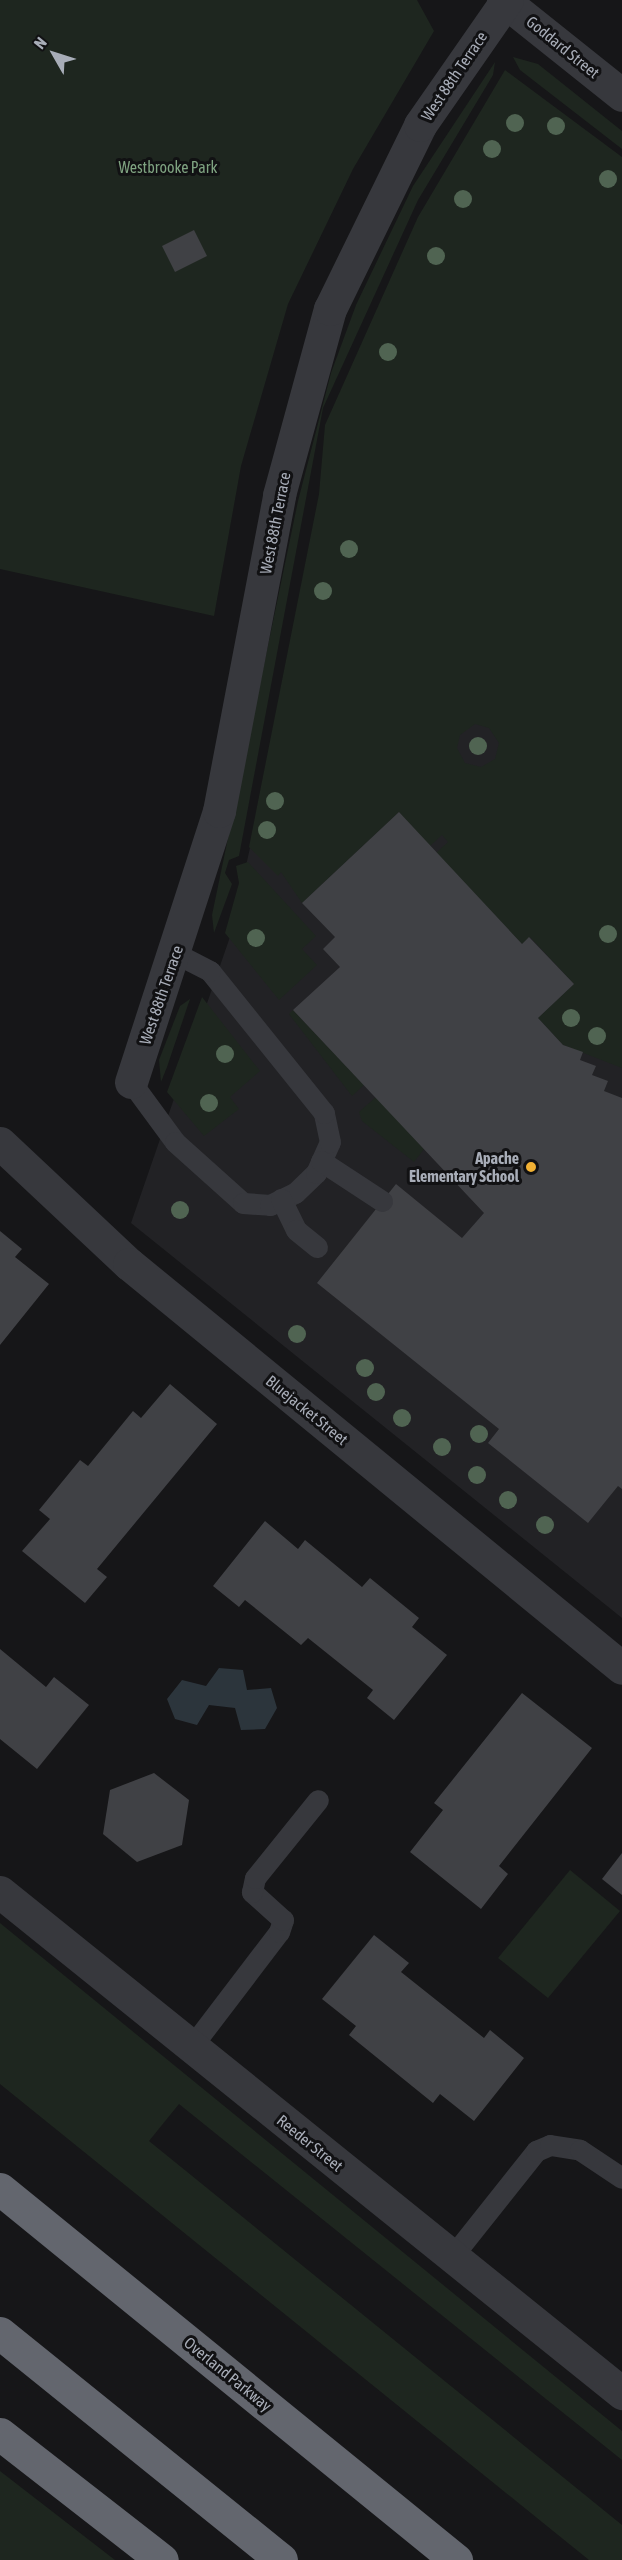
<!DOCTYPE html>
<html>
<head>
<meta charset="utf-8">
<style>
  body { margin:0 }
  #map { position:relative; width:622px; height:2560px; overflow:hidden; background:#161618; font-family:"Asap Condensed",sans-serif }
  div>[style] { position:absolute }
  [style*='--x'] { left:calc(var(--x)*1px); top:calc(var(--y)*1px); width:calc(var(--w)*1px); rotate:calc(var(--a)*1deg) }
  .built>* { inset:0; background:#222225 }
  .green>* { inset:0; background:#1e261f }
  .water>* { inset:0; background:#2c353c }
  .building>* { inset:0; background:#404145 }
  .lane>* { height:21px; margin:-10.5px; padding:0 10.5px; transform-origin:10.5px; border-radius:10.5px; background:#37383d }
  .street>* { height:33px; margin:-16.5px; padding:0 16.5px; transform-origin:16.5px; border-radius:16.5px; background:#37383d }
  .highway>* { height:33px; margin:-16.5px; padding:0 16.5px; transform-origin:16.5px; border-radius:16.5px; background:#63666e }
  .trees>* { width:18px; height:18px; margin:-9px; border-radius:50%; background:#506452 }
  .dots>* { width:16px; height:16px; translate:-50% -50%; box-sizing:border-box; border:3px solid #111113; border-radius:50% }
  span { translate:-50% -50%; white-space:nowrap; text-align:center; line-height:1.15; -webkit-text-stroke:6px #111113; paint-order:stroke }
  .street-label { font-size:16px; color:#a8adb8 }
  .park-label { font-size:16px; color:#7fa381 }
  .poi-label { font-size:16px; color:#a8adb8; font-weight:700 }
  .right { translate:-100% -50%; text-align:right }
  .north { position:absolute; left:24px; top:24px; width:60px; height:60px; -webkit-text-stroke:4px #111113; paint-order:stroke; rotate:309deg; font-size:16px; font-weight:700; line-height:24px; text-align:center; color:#a8adb8 }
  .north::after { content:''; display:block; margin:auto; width:21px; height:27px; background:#a8adb8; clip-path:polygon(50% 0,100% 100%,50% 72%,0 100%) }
</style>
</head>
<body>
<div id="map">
  <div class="built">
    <i style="clip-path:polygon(622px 168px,622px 1618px,131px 1223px,231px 934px,331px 480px)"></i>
  </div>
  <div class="green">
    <i style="clip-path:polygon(0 0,417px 0,434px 31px,353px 169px,288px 304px,241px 466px,214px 616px,0 569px)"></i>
    <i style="clip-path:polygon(513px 57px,538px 64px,622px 131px,622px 149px,520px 70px)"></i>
    <i style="clip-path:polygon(495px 62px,493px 75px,418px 200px,323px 408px,239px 856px,229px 860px,225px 873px,232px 884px,214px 933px,212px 915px,298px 501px,331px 373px,356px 305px,413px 186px)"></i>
    <i style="clip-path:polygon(evenodd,505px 70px,622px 157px,622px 1068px,563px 1045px,538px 1018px,574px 984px,530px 937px,522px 944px,436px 853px,448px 842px,442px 835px,430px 846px,399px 812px,302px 903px,281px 872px,278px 876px,249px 847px,319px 494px,325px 425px,418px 217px,505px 70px,475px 724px,489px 728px,499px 743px,495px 759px,481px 767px,465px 763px,457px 748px,460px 735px,475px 724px)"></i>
    <i style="clip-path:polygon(248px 862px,316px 936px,302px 949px,317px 965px,279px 1000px,225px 933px,239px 883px,236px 866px)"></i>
    <i style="clip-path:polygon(202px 997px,260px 1071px,230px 1097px,239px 1109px,204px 1136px,167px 1092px)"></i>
    <i style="clip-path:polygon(190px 999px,167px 1067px,161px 1082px,159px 1060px,180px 1006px)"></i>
    <i style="clip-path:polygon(293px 1010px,364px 1085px,352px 1096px,289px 1014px)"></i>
    <i style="clip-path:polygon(376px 1097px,424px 1149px,414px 1162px,362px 1121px,359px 1112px)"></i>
    <i style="clip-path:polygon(570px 1870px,620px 1911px,548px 1998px,498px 1958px)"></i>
    <i style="clip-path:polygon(0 1923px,622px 2431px,622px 2460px,179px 2104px,149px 2141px,622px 2525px,622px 2560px,589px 2560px,0 2084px)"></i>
    <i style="clip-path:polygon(0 2471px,115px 2560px,0 2560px)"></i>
  </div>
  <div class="water">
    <i style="clip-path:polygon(219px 1668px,243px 1670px,247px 1690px,271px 1688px,277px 1708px,265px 1729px,241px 1730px,235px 1708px,209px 1705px,197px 1725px,175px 1719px,167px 1699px,182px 1680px,206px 1686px)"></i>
  </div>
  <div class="building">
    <i style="clip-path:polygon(194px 230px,207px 256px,175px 272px,162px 246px)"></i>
    <i style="clip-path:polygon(399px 812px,522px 944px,529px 937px,574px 984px,538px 1018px,563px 1045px,583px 1052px,580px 1060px,596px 1066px,592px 1075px,608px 1081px,604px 1091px,622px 1098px,622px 1489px,618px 1486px,588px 1523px,488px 1443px,499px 1429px,317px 1283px,396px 1184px,462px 1238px,484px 1213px,293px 1010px,340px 967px,323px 949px,335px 937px,302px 903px)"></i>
    <i style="clip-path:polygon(0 1231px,22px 1249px,15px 1257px,49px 1284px,0 1345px)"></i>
    <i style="clip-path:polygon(170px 1384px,217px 1424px,97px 1569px,107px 1577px,85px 1603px,22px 1551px,50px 1519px,39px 1510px,80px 1460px,88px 1466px,133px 1411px,141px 1418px)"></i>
    <i style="clip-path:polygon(265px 1521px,298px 1549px,305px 1540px,362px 1587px,370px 1578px,419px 1618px,412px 1627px,447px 1655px,394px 1720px,367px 1698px,373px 1690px,308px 1638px,301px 1645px,245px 1600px,239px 1607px,213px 1586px)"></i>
    <i style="clip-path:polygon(0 1649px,46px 1687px,54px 1677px,89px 1705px,37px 1769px,0 1739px)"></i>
    <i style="clip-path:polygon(522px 1693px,592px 1748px,499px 1866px,508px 1874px,481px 1909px,410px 1852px,443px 1810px,434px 1803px)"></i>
    <i style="clip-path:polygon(154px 1773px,189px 1800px,182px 1845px,137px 1862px,103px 1834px,110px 1790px)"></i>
    <i style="clip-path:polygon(622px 1853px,622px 1895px,602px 1879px)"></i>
    <i style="clip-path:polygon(374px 1935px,409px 1963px,401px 1972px,484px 2038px,490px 2030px,524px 2058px,474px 2121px,440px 2094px,433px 2103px,349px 2035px,356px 2026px,322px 1999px)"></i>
  </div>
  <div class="lane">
    <i style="--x:131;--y:1082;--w:74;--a:53.7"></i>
    <i style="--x:175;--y:1142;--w:91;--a:41.9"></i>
    <i style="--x:243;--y:1203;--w:27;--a:4"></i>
    <i style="--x:270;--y:1205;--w:28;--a:-26"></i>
    <i style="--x:295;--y:1193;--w:29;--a:-44"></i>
    <i style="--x:316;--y:1173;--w:34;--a:-66"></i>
    <i style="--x:330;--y:1142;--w:30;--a:-102"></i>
    <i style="--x:324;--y:1113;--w:182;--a:-128.8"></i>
    <i style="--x:210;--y:971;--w:37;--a:-153"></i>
    <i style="--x:321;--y:1161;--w:73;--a:33.3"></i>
    <i style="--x:281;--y:1199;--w:34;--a:64"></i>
    <i style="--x:296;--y:1230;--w:27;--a:39"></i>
    <i style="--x:192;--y:2046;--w:143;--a:-52.7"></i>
    <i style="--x:279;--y:1932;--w:13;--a:-72"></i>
    <i style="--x:283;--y:1920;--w:42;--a:-137.9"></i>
    <i style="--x:252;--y:1892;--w:14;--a:-78"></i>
    <i style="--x:255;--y:1878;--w:100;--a:-51.1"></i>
    <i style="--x:451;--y:2258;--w:137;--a:-51.5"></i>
    <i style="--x:536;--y:2151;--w:15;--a:-23"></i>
    <i style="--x:550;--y:2145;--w:30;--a:9"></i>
    <i style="--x:580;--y:2150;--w:50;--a:33.7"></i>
  </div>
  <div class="street">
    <i style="--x:503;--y:0;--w:152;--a:38.6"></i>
    <i style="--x:131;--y:1082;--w:285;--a:-72"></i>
    <i style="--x:219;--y:811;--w:322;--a:-79.2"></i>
    <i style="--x:279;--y:495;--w:193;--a:-74.7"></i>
    <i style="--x:330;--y:309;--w:205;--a:-63.9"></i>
    <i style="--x:420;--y:125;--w:152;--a:-55.2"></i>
    <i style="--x:0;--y:1143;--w:177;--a:43.2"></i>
    <i style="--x:129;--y:1264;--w:637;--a:39.33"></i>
    <i style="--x:0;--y:1892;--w:799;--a:38.85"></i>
  </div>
  <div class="highway">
    <i style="--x:0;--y:2189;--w:588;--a:39.13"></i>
    <i style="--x:0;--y:2333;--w:361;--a:38.9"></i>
    <i style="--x:0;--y:2434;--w:205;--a:37.9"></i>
  </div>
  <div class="trees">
    <i style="left:515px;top:123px"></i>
    <i style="left:556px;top:126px"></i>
    <i style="left:492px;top:149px"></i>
    <i style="left:608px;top:179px"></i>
    <i style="left:463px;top:199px"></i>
    <i style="left:436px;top:256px"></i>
    <i style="left:388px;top:352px"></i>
    <i style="left:349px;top:549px"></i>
    <i style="left:323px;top:591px"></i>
    <i style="left:478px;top:746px"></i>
    <i style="left:275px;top:801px"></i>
    <i style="left:267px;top:830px"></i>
    <i style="left:608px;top:934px"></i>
    <i style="left:256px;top:938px"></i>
    <i style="left:571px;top:1018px"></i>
    <i style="left:597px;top:1036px"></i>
    <i style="left:225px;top:1054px"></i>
    <i style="left:209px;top:1103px"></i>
    <i style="left:180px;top:1210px"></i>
    <i style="left:297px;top:1334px"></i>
    <i style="left:365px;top:1368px"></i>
    <i style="left:376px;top:1392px"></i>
    <i style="left:402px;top:1418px"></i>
    <i style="left:479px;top:1434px"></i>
    <i style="left:442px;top:1447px"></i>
    <i style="left:477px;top:1475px"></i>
    <i style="left:508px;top:1500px"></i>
    <i style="left:545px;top:1525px"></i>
  </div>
  <div class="dots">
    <i style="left:531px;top:1167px;background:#f2b134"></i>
  </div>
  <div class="street-label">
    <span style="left:563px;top:47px;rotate:39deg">Goddard Street</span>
    <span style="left:454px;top:76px;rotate:-56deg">West 88th Terrace</span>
    <span style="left:275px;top:523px;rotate:-79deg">West 88th Terrace</span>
    <span style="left:161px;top:995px;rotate:-71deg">West 88th Terrace</span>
    <span style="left:307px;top:1410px;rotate:39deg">Bluejacket Street</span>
    <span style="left:310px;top:2143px;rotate:39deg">Reeder Street</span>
    <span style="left:228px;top:2374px;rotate:39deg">Overland Parkway</span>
  </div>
  <div class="park-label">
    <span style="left:168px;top:167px">Westbrooke Park</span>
  </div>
  <div class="poi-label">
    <span class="right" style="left:519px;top:1167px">Apache<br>Elementary School</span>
  </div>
  <div class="north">N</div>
</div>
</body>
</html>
